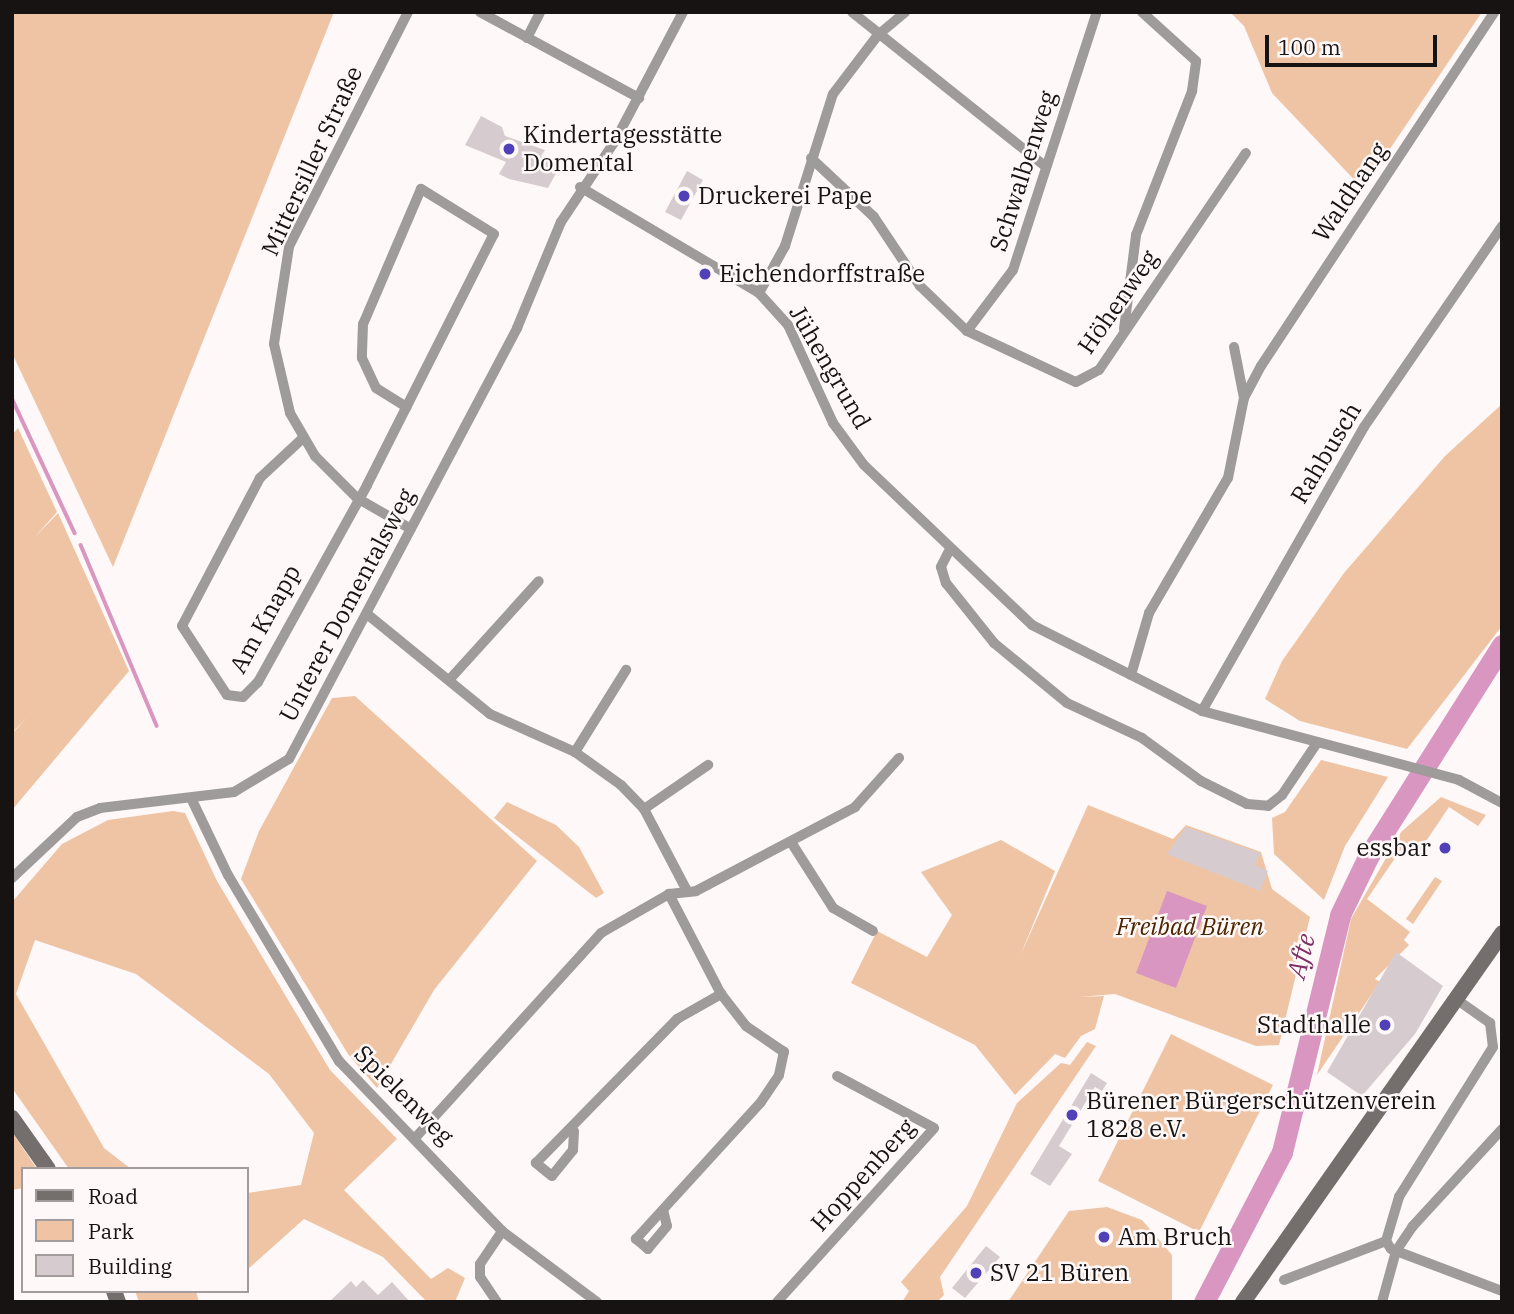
<!DOCTYPE html>
<html>
<head>
<meta charset="utf-8">
<style>
  body { margin:0 }
  #map { position:relative; width:1514px; height:1314px; overflow:hidden; background:#fff8f8; font-family:"IBM Plex Serif",serif }
  div>[style] { position:absolute }
  [style*='--x'] { left:calc(var(--x)*1px); top:calc(var(--y)*1px); width:calc(var(--w)*1px); rotate:calc(var(--a)*1deg) }
  .green>* { inset:0; background:#eec4a5 }
  .water>* { inset:0; background:#d896c1 }
  .stream>* { height:3.5px; margin:-1.75px; padding:0 1.75px; transform-origin:1.75px; border-radius:1.75px; background:#d896c1 }
  .river>* { height:21px; margin:-10.5px; padding:0 10.5px; transform-origin:10.5px; border-radius:10.5px; background:#d896c1 }
  .building>* { inset:0; background:#d6cccf }
  .street>* { height:10px; margin:-5px; padding:0 5px; transform-origin:5px; border-radius:5px; background:#9f9b9a }
  .secondary>* { height:16px; margin:-8px; padding:0 8px; transform-origin:8px; border-radius:8px; background:#746e6c }
  .dots>* { width:19px; height:19px; translate:-50% -50%; box-sizing:border-box; border:4px solid #fff8f8; border-radius:50% }
  span { translate:-50% -50%; white-space:nowrap; text-align:center; line-height:1.15; -webkit-text-stroke:5px #fff8f8; paint-order:stroke }
  .poi-label { font-size:24px; color:#171313 }
  .left { translate:0 -50%; text-align:left }
  .right { translate:-100% -50%; text-align:right }
  .street-label { font-size:24px; color:#171313 }
  .park-label { font-size:24px; color:#4d2600; font-style:italic }
  .water-label { font-size:26px; color:#7d3066; font-style:italic }
  .frame { position:absolute; inset:0; border:14px solid #171313; pointer-events:none }
  .legend { position:absolute; left:21px; top:1167px; width:228px; height:126px; box-sizing:border-box; background:#fff8f8; border:2px solid #a29c9c; margin:0; padding:9px 12px; list-style:none; font-size:21px; color:#171313 }
  .legend li { display:flex; align-items:center; gap:14px; height:35px }
  .legend b { width:35px; border:2px solid #a29c9c }
  .scale { position:absolute; left:1265px; top:35px; width:172px; height:32px; box-sizing:border-box; border:4px solid #171313; border-top:0; padding-left:9px; font-size:21px; line-height:24px; white-space:nowrap; color:#171313; -webkit-text-stroke:5px #fff8f8; paint-order:stroke }
</style>
</head>
<body>
<div id="map">
  <div class="green">
    <i style="clip-path:polygon(12px 12px,334px 12px,113px 567px,12px 353px)"></i>
    <i style="clip-path:polygon(1230px 12px,1482px 12px,1363px 189px,1272px 93px,1244px 26px)"></i>
    <i style="clip-path:polygon(1502px 404px,1502px 626px,1407px 749px,1300px 721px,1265px 699px,1282px 661px,1344px 573px,1445px 456px)"></i>
    <i style="clip-path:polygon(18px 428px,57px 512px,34px 538px,58px 513px,129px 671px,12px 810px,12px 734px,27px 717px,12px 733px,12px 435px)"></i>
    <i style="clip-path:polygon(355px 696px,537px 861px,434px 990px,377px 1088px,348px 1054px,241px 879px,259px 831px,332px 698px)"></i>
    <i style="clip-path:polygon(1321px 760px,1388px 777px,1345px 846px,1324px 900px,1274px 854px,1272px 818px,1285px 812px)"></i>
    <i style="clip-path:polygon(1441px 797px,1486px 815px,1478px 826px,1449px 807px,1416px 856px,1402px 848px,1367px 899px,1410px 932px,1404px 940px,1409px 945px,1375px 979px,1380px 982px,1317px 1075px,1351px 919px,1401px 832px)"></i>
    <i style="clip-path:polygon(507px 802px,556px 825px,579px 847px,604px 893px,596px 898px,494px 818px)"></i>
    <i style="clip-path:polygon(1088px 805px,1173px 839px,1186px 825px,1261px 852px,1272px 889px,1310px 917px,1279px 1045px,1256px 1046px,1115px 994px,1079px 997px,1104px 996px,1095px 1029px,1081px 1036px,1065px 1058px,1055px 1054px,1015px 1095px,975px 1045px,851px 983px,877px 931px,927px 957px,952px 915px,921px 872px,1001px 840px,1055px 871px,1020px 956px)"></i>
    <i style="clip-path:polygon(173px 811px,185px 813px,217px 881px,330px 1070px,397px 1139px,344px 1190px,431px 1279px,448px 1268px,465px 1278px,455px 1302px,427px 1302px,383px 1257px,304px 1219px,247px 1270px,247px 1193px,301px 1185px,314px 1133px,269px 1074px,136px 974px,35px 940px,16px 994px,104px 1148px,131px 1169px,69px 1169px,12px 1088px,12px 902px,62px 844px,108px 820px)"></i>
    <i style="clip-path:polygon(1435px 877px,1442px 881px,1413px 924px,1406px 919px)"></i>
    <i style="clip-path:polygon(1171px 1034px,1273px 1085px,1199px 1232px,1098px 1181px)"></i>
    <i style="clip-path:polygon(1087px 1042px,1096px 1046px,940px 1277px,944px 1295px,937px 1302px,902px 1302px,909px 1291px,901px 1282px,967px 1206px,1017px 1103px,1061px 1063px,1070px 1065px)"></i>
    <i style="clip-path:polygon(12px 1132px,37px 1169px,23px 1169px,23px 1188px,12px 1190px)"></i>
    <i style="clip-path:polygon(1107px 1207px,1142px 1220px,1172px 1255px,1172px 1302px,1008px 1302px,1069px 1211px)"></i>
    <i style="clip-path:polygon(135px 1291px,196px 1291px,199px 1302px,139px 1302px)"></i>
  </div>
  <div class="water">
    <i style="clip-path:polygon(1167px 891px,1207px 906px,1176px 988px,1136px 973px)"></i>
  </div>
  <div class="stream">
    <i style="--x:12;--y:398;--w:149;--a:65"></i>
    <i style="--x:81;--y:545;--w:196;--a:67.2"></i>
  </div>
  <div class="river">
    <i style="--x:1204;--y:1302;--w:169;--a:-62.5"></i>
    <i style="--x:1282;--y:1152;--w:244;--a:-76.2"></i>
    <i style="--x:1340;--y:915;--w:64;--a:-64.2"></i>
    <i style="--x:1368;--y:857;--w:251;--a:-57.7"></i>
  </div>
  <div class="building">
    <i style="clip-path:polygon(481px 116px,502px 127px,505px 136px,545px 150px,541px 156px,560px 166px,548px 188px,509px 179px,499px 174px,506px 162px,465px 145px)"></i>
    <i style="clip-path:polygon(687px 171px,703px 180px,681px 220px,665px 212px)"></i>
    <i style="clip-path:polygon(1186px 827px,1260px 853px,1255px 865px,1268px 871px,1260px 891px,1167px 854px)"></i>
    <i style="clip-path:polygon(1396px 952px,1443px 986px,1415px 1034px,1362px 1096px,1327px 1072px)"></i>
    <i style="clip-path:polygon(1091px 1073px,1107px 1083px,1102px 1091px,1095px 1087px,1059px 1146px,1072px 1154px,1050px 1186px,1030px 1174px)"></i>
    <i style="clip-path:polygon(986px 1246px,1000px 1257px,965px 1298px,952px 1288px)"></i>
    <i style="clip-path:polygon(363px 1280px,378px 1295px,392px 1282px,410px 1302px,329px 1302px,351px 1281px,356px 1287px)"></i>
  </div>
  <div class="street">
    <i style="--x:408;--y:12;--w:263;--a:116.9"></i>
    <i style="--x:289;--y:247;--w:98;--a:98.8"></i>
    <i style="--x:274;--y:344;--w:71;--a:76.9"></i>
    <i style="--x:290;--y:413;--w:50;--a:59.8"></i>
    <i style="--x:315;--y:456;--w:59;--a:45"></i>
    <i style="--x:357;--y:498;--w:62;--a:29.9"></i>
    <i style="--x:480;--y:12;--w:181;--a:28.4"></i>
    <i style="--x:852;--y:12;--w:247;--a:38.6"></i>
    <i style="--x:527;--y:38;--w:29;--a:-63"></i>
    <i style="--x:811;--y:158;--w:86;--a:43.1"></i>
    <i style="--x:874;--y:217;--w:83;--a:56.3"></i>
    <i style="--x:920;--y:286;--w:65;--a:43.8"></i>
    <i style="--x:967;--y:331;--w:120;--a:25.1"></i>
    <i style="--x:1076;--y:382;--w:26;--a:-28"></i>
    <i style="--x:1099;--y:370;--w:262;--a:-55.9"></i>
    <i style="--x:580;--y:187;--w:208;--a:30.6"></i>
    <i style="--x:759;--y:293;--w:43;--a:47.8"></i>
    <i style="--x:788;--y:325;--w:108;--a:65.3"></i>
    <i style="--x:833;--y:423;--w:52;--a:53.6"></i>
    <i style="--x:864;--y:465;--w:232;--a:43.6"></i>
    <i style="--x:1032;--y:625;--w:191;--a:26.8"></i>
    <i style="--x:1202;--y:711;--w:266;--a:15"></i>
    <i style="--x:1459;--y:780;--w:49;--a:28.1"></i>
    <i style="--x:759;--y:293;--w:54;--a:-61"></i>
    <i style="--x:785;--y:246;--w:159;--a:-72.5"></i>
    <i style="--x:833;--y:94;--w:74;--a:-52.7"></i>
    <i style="--x:878;--y:35;--w:35;--a:-40"></i>
    <i style="--x:1124;--y:329;--w:95;--a:-82.7"></i>
    <i style="--x:1136;--y:235;--w:155;--a:-68.7"></i>
    <i style="--x:1192;--y:91;--w:30;--a:-82"></i>
    <i style="--x:1196;--y:61;--w:73;--a:-137.8"></i>
    <i style="--x:967;--y:331;--w:76;--a:-53"></i>
    <i style="--x:1013;--y:270;--w:271;--a:-72"></i>
    <i style="--x:1234;--y:347;--w:52;--a:78.9"></i>
    <i style="--x:303;--y:438;--w:59;--a:137.1"></i>
    <i style="--x:260;--y:478;--w:167;--a:117.8"></i>
    <i style="--x:182;--y:626;--w:82;--a:56.9"></i>
    <i style="--x:227;--y:695;--w:16;--a:7"></i>
    <i style="--x:243;--y:697;--w:21;--a:-45"></i>
    <i style="--x:258;--y:682;--w:225;--a:-61"></i>
    <i style="--x:367;--y:485;--w:281;--a:-63.2"></i>
    <i style="--x:494;--y:234;--w:86;--a:-148.3"></i>
    <i style="--x:421;--y:189;--w:147;--a:113.2"></i>
    <i style="--x:363;--y:324;--w:34;--a:92"></i>
    <i style="--x:362;--y:358;--w:33;--a:65"></i>
    <i style="--x:376;--y:388;--w:36;--a:32"></i>
    <i style="--x:949;--y:551;--w:18;--a:117"></i>
    <i style="--x:941;--y:567;--w:17;--a:73"></i>
    <i style="--x:946;--y:583;--w:77;--a:51.3"></i>
    <i style="--x:994;--y:643;--w:94;--a:39.4"></i>
    <i style="--x:1067;--y:703;--w:83;--a:25"></i>
    <i style="--x:1142;--y:738;--w:73;--a:36.1"></i>
    <i style="--x:1201;--y:781;--w:51;--a:26.6"></i>
    <i style="--x:1247;--y:804;--w:21;--a:5"></i>
    <i style="--x:1268;--y:806;--w:18;--a:-38"></i>
    <i style="--x:1282;--y:795;--w:63;--a:-56.1"></i>
    <i style="--x:367;--y:614;--w:159;--a:39.1"></i>
    <i style="--x:490;--y:714;--w:93;--a:24.1"></i>
    <i style="--x:575;--y:752;--w:57;--a:35.7"></i>
    <i style="--x:621;--y:785;--w:33;--a:46"></i>
    <i style="--x:644;--y:809;--w:90;--a:62.3"></i>
    <i style="--x:1131;--y:675;--w:65;--a:-73.8"></i>
    <i style="--x:1149;--y:613;--w:156;--a:-59.7"></i>
    <i style="--x:1228;--y:478;--w:82;--a:-78.7"></i>
    <i style="--x:1244;--y:398;--w:36;--a:-62"></i>
    <i style="--x:1261;--y:366;--w:424;--a:-56.6"></i>
    <i style="--x:450;--y:679;--w:132;--a:-47.8"></i>
    <i style="--x:1202;--y:711;--w:327;--a:-60.3"></i>
    <i style="--x:1364;--y:427;--w:244;--a:-55.5"></i>
    <i style="--x:575;--y:752;--w:97;--a:-58.1"></i>
    <i style="--x:192;--y:800;--w:83;--a:64.4"></i>
    <i style="--x:228;--y:875;--w:217;--a:59.2"></i>
    <i style="--x:339;--y:1061;--w:236;--a:46.2"></i>
    <i style="--x:502;--y:1231;--w:119;--a:36.8"></i>
    <i style="--x:644;--y:809;--w:78;--a:-34.5"></i>
    <i style="--x:791;--y:842;--w:78;--a:57.5"></i>
    <i style="--x:833;--y:908;--w:46;--a:29.9"></i>
    <i style="--x:12;--y:878;--w:89;--a:-43.2"></i>
    <i style="--x:77;--y:817;--w:25;--a:-21"></i>
    <i style="--x:100;--y:808;--w:135;--a:-6.8"></i>
    <i style="--x:234;--y:792;--w:64;--a:-31"></i>
    <i style="--x:289;--y:759;--w:488;--a:-62.1"></i>
    <i style="--x:517;--y:328;--w:115;--a:-67.5"></i>
    <i style="--x:561;--y:222;--w:97;--a:-56.3"></i>
    <i style="--x:615;--y:141;--w:146;--a:-62.2"></i>
    <i style="--x:1456;--y:999;--w:42;--a:35.2"></i>
    <i style="--x:1490;--y:1023;--w:24;--a:83"></i>
    <i style="--x:1493;--y:1047;--w:177;--a:122.1"></i>
    <i style="--x:1399;--y:1197;--w:46;--a:106.5"></i>
    <i style="--x:1386;--y:1241;--w:9;--a:58"></i>
    <i style="--x:1391;--y:1249;--w:119;--a:20.7"></i>
    <i style="--x:574;--y:1131;--w:19;--a:93"></i>
    <i style="--x:573;--y:1150;--w:33;--a:129"></i>
    <i style="--x:552;--y:1176;--w:21;--a:-141"></i>
    <i style="--x:536;--y:1163;--w:202;--a:-45.6"></i>
    <i style="--x:677;--y:1019;--w:51;--a:-29.6"></i>
    <i style="--x:416;--y:1137;--w:275;--a:-47.8"></i>
    <i style="--x:601;--y:933;--w:78;--a:-29.8"></i>
    <i style="--x:669;--y:894;--w:27;--a:-6"></i>
    <i style="--x:696;--y:891;--w:180;--a:-27.8"></i>
    <i style="--x:855;--y:807;--w:66;--a:-48.1"></i>
    <i style="--x:663;--y:1210;--w:16;--a:76"></i>
    <i style="--x:667;--y:1226;--w:30;--a:130"></i>
    <i style="--x:648;--y:1249;--w:16;--a:-140"></i>
    <i style="--x:636;--y:1239;--w:185;--a:-47.6"></i>
    <i style="--x:761;--y:1102;--w:32;--a:-56"></i>
    <i style="--x:779;--y:1075;--w:24;--a:-78"></i>
    <i style="--x:784;--y:1052;--w:46;--a:-145.6"></i>
    <i style="--x:746;--y:1026;--w:41;--a:-128"></i>
    <i style="--x:721;--y:994;--w:113;--a:-117.5"></i>
    <i style="--x:1284;--y:1280;--w:109;--a:-20.9"></i>
    <i style="--x:497;--y:1302;--w:30;--a:-124"></i>
    <i style="--x:480;--y:1277;--w:13;--a:-90"></i>
    <i style="--x:480;--y:1264;--w:40;--a:-56"></i>
    <i style="--x:777;--y:1302;--w:234;--a:-47.9"></i>
    <i style="--x:934;--y:1128;--w:110;--a:-151.8"></i>
    <i style="--x:1382;--y:1302;--w:53;--a:-74.6"></i>
    <i style="--x:1396;--y:1251;--w:29;--a:-56"></i>
    <i style="--x:1412;--y:1227;--w:133;--a:-47.4"></i>
  </div>
  <div class="secondary">
    <i style="--x:12;--y:1118;--w:62;--a:54.8"></i>
    <i style="--x:114;--y:1291;--w:12;--a:70"></i>
    <i style="--x:1243;--y:1302;--w:451;--a:-54.9"></i>
  </div>
  <div class="dots">
    <i style="left:509px;top:149px;background:#5141b8"></i>
    <i style="left:684px;top:196px;background:#5141b8"></i>
    <i style="left:705px;top:274px;background:#5141b8"></i>
    <i style="left:1445px;top:848px;background:#5141b8"></i>
    <i style="left:1385px;top:1025px;background:#5141b8"></i>
    <i style="left:1072px;top:1115px;background:#5141b8"></i>
    <i style="left:1104px;top:1237px;background:#5141b8"></i>
    <i style="left:976px;top:1273px;background:#5141b8"></i>
  </div>
  <div class="poi-label">
    <span class="left" style="left:523px;top:149px">Kindertagesstätte<br>Domental</span>
    <span class="left" style="left:698px;top:196px">Druckerei Pape</span>
    <span class="left" style="left:719px;top:274px">Eichendorffstraße</span>
    <span class="right" style="left:1431px;top:848px">essbar</span>
    <span class="right" style="left:1371px;top:1025px">Stadthalle</span>
    <span class="left" style="left:1086px;top:1115px">Bürener Bürgerschützenverein<br>1828 e.V.</span>
    <span class="left" style="left:1118px;top:1237px">Am Bruch</span>
    <span class="left" style="left:990px;top:1273px">SV 21 Büren</span>
  </div>
  <div class="street-label">
    <span style="left:312px;top:161px;rotate:-65deg">Mittersiller Straße</span>
    <span style="left:1023px;top:171px;rotate:-72deg">Schwalbenweg</span>
    <span style="left:1350px;top:192px;rotate:-56deg">Waldhang</span>
    <span style="left:1118px;top:302px;rotate:-55deg">Höhenweg</span>
    <span style="left:830px;top:367px;rotate:60deg">Jühengrund</span>
    <span style="left:1326px;top:453px;rotate:-59deg">Rahbusch</span>
    <span style="left:347px;top:605px;rotate:-62deg">Unterer Domentalsweg</span>
    <span style="left:265px;top:619px;rotate:-61deg">Am Knapp</span>
    <span style="left:404px;top:1095px;rotate:45deg">Spielenweg</span>
    <span style="left:863px;top:1175px;rotate:-48deg">Hoppenberg</span>
  </div>
  <div class="park-label">
    <span style="left:1190px;top:927px">Freibad Büren</span>
  </div>
  <div class="water-label">
    <span style="left:1301px;top:956px;rotate:-76deg">Afte</span>
  </div>
  <div class="frame"></div>
  <ul class="legend">
  <li><b style="height:9px;background:#746e6c"></b>Road</li>
  <li><b style="height:19px;background:#eec4a5"></b>Park</li>
  <li><b style="height:19px;background:#d6cccf"></b>Building</li>
  </ul>
  <div class="scale">100 m</div>
</div>
</body>
</html>
